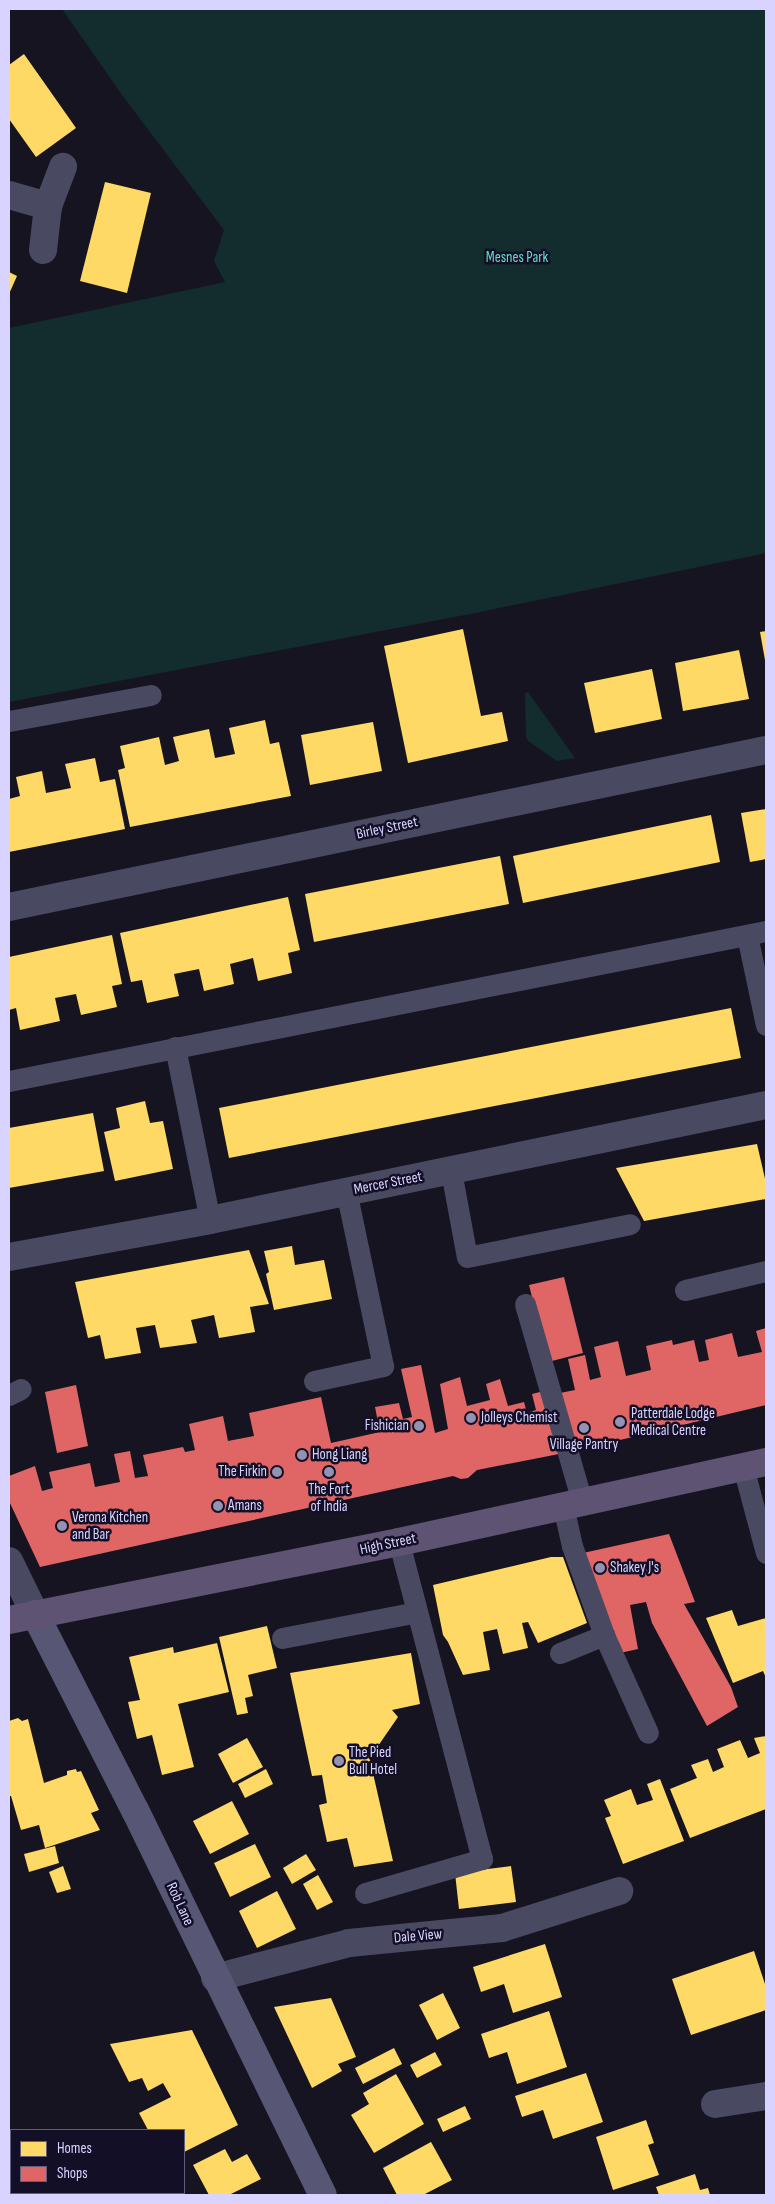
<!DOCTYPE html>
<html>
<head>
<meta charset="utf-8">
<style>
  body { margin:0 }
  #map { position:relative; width:775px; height:2204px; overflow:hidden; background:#161421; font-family:"Sofia Sans Condensed",sans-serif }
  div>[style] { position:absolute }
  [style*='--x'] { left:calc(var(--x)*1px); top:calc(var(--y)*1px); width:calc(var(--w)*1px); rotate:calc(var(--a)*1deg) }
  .green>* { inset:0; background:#132c2d }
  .homes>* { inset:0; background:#ffd966 }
  .shops>* { inset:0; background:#e06666 }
  .lane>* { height:21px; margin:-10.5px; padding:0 10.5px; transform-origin:10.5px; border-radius:10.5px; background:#4a4962 }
  .street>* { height:28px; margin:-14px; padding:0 14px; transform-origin:14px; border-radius:14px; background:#4a4962 }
  .secondary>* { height:28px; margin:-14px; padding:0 14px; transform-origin:14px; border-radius:14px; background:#575674 }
  .primary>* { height:28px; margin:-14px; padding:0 14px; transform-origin:14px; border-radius:14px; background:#5e5373 }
  .dots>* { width:14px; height:14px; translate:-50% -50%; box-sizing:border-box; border:2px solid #130f26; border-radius:50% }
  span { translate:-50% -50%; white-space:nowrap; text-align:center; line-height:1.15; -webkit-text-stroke:5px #130f26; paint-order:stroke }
  .park-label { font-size:15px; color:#5fe0c0 }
  .street-label { font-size:15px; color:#d9d4ff }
  .poi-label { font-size:15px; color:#d9d4ff }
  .left { translate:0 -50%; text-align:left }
  .right { translate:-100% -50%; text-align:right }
  .frame { position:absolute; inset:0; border:10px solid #d9d4ff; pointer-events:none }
  .legend { position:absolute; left:10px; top:2129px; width:175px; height:65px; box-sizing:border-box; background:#130f26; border:1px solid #625e7d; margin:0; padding:6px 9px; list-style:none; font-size:15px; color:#d9d4ff }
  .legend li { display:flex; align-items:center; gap:10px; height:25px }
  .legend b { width:25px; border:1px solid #625e7d }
</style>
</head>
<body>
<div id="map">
  <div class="green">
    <i style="clip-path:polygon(62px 9px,766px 9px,766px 553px,470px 614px,9px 702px,9px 328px,225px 282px,214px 261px,224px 230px,122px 95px)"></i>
    <i style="clip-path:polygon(528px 692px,575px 758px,557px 761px,528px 741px,526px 737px,525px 693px)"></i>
  </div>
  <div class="homes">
    <i style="clip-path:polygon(24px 54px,76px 128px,36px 157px,9px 119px,9px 65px)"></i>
    <i style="clip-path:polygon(105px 182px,151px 193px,127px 293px,80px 281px)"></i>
    <i style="clip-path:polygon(9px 272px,17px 276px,9px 294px)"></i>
    <i style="clip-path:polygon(463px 629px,481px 716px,502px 712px,508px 741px,408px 763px,384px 646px)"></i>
    <i style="clip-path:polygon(766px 631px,766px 660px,765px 660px,760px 632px)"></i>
    <i style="clip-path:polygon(739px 650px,749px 699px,683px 711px,675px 663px)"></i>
    <i style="clip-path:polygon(652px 669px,662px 719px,595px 733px,584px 683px)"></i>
    <i style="clip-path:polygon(265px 720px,270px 744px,279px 742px,291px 796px,130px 827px,118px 770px,125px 768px,120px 746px,159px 737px,165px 765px,179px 761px,173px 737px,209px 729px,215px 758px,235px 754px,229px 728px)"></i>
    <i style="clip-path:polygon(373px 722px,382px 771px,310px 785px,301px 735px)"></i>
    <i style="clip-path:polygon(95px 758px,100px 782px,115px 779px,125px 829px,9px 852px,9px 799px,20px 796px,16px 777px,42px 771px,46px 793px,71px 788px,65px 764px)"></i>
    <i style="clip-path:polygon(766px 809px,766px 859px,750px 862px,741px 813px)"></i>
    <i style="clip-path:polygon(711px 815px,720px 862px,523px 903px,513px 856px)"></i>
    <i style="clip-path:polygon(500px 856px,509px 904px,314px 942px,305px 894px)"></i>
    <i style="clip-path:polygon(288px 897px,300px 950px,288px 953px,292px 973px,258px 981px,253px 958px,230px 964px,234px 984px,204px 991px,199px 969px,174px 974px,179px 996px,147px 1003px,142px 980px,131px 982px,120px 933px)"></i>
    <i style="clip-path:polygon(112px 935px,122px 984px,112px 986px,117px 1007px,81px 1015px,76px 994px,55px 998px,60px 1021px,20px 1030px,16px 1008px,9px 1010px,9px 957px)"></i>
    <i style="clip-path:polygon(731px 1008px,741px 1058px,229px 1158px,219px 1108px)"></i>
    <i style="clip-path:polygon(145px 1101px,150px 1123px,163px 1121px,173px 1169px,115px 1181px,104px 1132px,120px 1128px,116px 1108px)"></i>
    <i style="clip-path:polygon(93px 1113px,104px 1171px,9px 1188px,9px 1128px)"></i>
    <i style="clip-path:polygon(757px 1144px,766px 1183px,766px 1199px,644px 1221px,616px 1168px)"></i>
    <i style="clip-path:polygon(292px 1246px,295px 1265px,324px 1260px,332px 1299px,274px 1310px,266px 1274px,269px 1272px,264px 1251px)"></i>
    <i style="clip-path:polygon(249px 1250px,269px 1304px,250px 1307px,255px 1332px,219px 1338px,214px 1315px,191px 1320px,197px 1343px,160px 1348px,155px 1325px,136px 1328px,141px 1353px,105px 1359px,100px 1335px,88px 1338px,75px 1282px)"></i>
    <i style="clip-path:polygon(551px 1557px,563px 1557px,587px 1623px,538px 1643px,528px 1622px,522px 1623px,528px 1648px,503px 1654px,497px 1629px,483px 1632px,490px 1670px,463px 1675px,448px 1642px,443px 1635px,433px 1585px)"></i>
    <i style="clip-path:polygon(732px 1610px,738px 1626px,766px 1618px,766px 1678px,763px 1671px,733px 1683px,706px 1618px)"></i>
    <i style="clip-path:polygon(267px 1626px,277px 1668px,248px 1675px,253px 1696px,245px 1698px,248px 1713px,237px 1715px,219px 1637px)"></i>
    <i style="clip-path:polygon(217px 1643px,229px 1692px,178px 1704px,194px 1767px,162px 1775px,152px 1735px,137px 1739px,128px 1702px,140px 1700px,129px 1657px,173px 1647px,174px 1653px)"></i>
    <i style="clip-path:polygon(411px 1653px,420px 1704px,392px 1710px,398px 1717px,378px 1746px,367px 1747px,393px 1861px,354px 1867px,347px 1838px,327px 1842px,319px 1805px,327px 1803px,322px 1775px,312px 1776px,290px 1673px)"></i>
    <i style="clip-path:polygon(18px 1718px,22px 1721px,28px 1719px,44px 1783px,67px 1775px,67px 1771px,76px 1769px,77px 1772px,81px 1771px,99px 1810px,91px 1813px,100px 1830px,45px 1848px,39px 1825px,21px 1830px,11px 1796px,9px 1796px,9px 1721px)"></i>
    <i style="clip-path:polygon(766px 1736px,766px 1809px,690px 1838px,670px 1789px,697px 1778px,691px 1765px,708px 1759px,713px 1772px,724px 1767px,717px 1749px,740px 1740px,748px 1758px,760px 1753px,754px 1738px)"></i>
    <i style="clip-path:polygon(247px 1738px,263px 1767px,233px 1783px,218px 1754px)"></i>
    <i style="clip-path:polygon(266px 1769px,273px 1784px,245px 1798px,238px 1784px)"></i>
    <i style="clip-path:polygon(660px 1779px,684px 1841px,623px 1864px,605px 1818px,611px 1816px,604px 1800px,631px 1789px,637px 1805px,653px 1800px,647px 1784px)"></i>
    <i style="clip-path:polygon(232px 1801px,249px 1834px,210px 1854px,193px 1821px)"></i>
    <i style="clip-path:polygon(255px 1844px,271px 1877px,230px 1897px,214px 1863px)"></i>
    <i style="clip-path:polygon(55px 1846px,59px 1863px,29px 1872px,24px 1854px)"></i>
    <i style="clip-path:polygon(306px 1854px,316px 1870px,292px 1884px,283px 1868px)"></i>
    <i style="clip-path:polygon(63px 1866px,71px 1889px,57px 1893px,49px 1872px)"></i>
    <i style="clip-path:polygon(511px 1866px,516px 1902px,459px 1909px,455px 1873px)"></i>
    <i style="clip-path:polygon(318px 1875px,333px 1902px,317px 1910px,303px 1884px)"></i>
    <i style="clip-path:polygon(277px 1891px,296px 1929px,257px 1948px,239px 1911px)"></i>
    <i style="clip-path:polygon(545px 1944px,562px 1997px,513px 2013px,504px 1984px,481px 1992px,473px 1967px)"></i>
    <i style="clip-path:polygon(754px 1951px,766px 1987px,766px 2010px,691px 2035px,672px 1979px)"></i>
    <i style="clip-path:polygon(443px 1993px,460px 2028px,437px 2040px,419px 2005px)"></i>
    <i style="clip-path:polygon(331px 1998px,356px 2057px,338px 2064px,342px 2071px,312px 2088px,274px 2007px)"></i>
    <i style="clip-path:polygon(549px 2011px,567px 2067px,517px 2084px,507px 2052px,489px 2058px,481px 2034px)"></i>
    <i style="clip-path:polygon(192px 2030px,238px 2125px,184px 2152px,184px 2130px,148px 2130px,139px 2113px,171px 2097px,163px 2083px,148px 2091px,142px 2078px,129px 2082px,110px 2044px)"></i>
    <i style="clip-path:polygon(394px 2048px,402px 2064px,363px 2084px,355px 2068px)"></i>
    <i style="clip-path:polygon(435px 2052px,442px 2065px,417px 2078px,410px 2065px)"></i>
    <i style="clip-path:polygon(586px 2073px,603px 2122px,553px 2139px,543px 2110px,522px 2117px,515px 2096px)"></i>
    <i style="clip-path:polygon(396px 2074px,424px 2124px,374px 2153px,351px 2115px,369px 2104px,363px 2093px)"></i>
    <i style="clip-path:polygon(465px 2106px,471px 2119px,443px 2132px,437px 2119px)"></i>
    <i style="clip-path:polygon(646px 2120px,654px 2143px,648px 2145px,659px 2175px,613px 2190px,596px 2137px)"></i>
    <i style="clip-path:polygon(431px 2142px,452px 2180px,423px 2195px,397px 2195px,383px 2168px)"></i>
    <i style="clip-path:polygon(225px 2149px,232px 2162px,247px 2154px,261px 2179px,229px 2195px,209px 2195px,193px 2165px)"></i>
    <i style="clip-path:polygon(11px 2170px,11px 2193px,94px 2193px,95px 2195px,9px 2195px,9px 2171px)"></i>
    <i style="clip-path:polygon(695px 2174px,700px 2190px,708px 2188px,710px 2195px,659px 2195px,656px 2187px)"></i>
  </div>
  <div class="shops">
    <i style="clip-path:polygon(564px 1277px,583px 1353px,548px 1362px,529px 1285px)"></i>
    <i style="clip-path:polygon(766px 1328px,766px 1405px,574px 1451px,560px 1393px,575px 1390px,568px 1359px,585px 1355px,590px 1380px,601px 1377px,594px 1347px,618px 1341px,626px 1376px,651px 1370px,646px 1346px,672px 1340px,673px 1345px,694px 1340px,699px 1362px,709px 1360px,705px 1340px,732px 1333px,738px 1357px,762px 1352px,756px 1331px)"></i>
    <i style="clip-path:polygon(421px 1365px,435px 1433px,448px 1429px,440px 1384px,460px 1377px,467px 1406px,490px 1400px,486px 1384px,500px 1379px,508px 1406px,524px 1402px,527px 1413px,536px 1410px,532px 1394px,544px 1391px,559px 1454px,477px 1470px,468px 1478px,461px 1479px,453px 1476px,40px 1567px,9px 1501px,9px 1476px,35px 1466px,42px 1491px,53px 1488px,49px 1472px,90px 1463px,95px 1487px,120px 1482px,114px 1454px,130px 1451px,135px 1478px,148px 1476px,143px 1455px,183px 1447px,185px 1452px,195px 1450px,189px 1424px,223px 1416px,228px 1441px,254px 1436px,249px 1413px,321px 1397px,331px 1443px,380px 1432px,375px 1407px,399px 1403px,403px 1419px,412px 1417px,401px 1369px)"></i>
    <i style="clip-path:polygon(76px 1385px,88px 1446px,57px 1453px,45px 1392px)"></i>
    <i style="clip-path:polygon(669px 1534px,695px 1602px,684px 1604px,731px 1687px,738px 1707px,707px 1726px,652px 1623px,646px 1602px,630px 1605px,638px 1649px,620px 1653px,583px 1553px)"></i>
  </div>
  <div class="lane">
    <i style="--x:9;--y:721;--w:144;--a:-10.4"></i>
    <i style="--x:747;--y:935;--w:92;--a:78.1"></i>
    <i style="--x:175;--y:1047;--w:177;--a:78.6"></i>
    <i style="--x:9;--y:1081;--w:772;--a:-11.21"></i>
    <i style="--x:451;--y:1171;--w:87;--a:79.5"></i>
    <i style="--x:467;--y:1257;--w:166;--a:-11.4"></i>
    <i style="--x:685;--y:1290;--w:83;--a:-13.2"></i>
    <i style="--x:525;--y:1304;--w:206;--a:73.9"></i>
    <i style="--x:314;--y:1381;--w:71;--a:-12.3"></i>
    <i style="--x:383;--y:1366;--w:179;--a:-101.9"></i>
    <i style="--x:9;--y:1395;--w:13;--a:-27"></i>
    <i style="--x:743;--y:1467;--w:89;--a:75"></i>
    <i style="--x:563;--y:1506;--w:41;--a:77.3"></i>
    <i style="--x:572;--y:1546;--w:95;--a:70.2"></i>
    <i style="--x:604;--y:1635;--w:107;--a:65.8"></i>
    <i style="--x:282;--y:1638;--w:137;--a:-10.9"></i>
    <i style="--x:560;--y:1653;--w:48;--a:-22.2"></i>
    <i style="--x:365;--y:1893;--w:122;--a:-16.2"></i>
    <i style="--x:482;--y:1859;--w:328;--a:-104.7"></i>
  </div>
  <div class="street">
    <i style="--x:9;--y:195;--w:41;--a:15.8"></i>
    <i style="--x:43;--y:250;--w:44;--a:-83.5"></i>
    <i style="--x:48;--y:206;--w:42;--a:-69"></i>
    <i style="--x:9;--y:907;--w:773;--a:-11.72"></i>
    <i style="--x:9;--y:1257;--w:204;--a:-10.4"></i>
    <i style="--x:210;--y:1220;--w:568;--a:-11.69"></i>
    <i style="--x:9;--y:1561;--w:59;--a:63.9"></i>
    <i style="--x:215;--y:1978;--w:138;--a:-14.6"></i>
    <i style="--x:349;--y:1943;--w:154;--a:-5.6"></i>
    <i style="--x:502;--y:1928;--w:123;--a:-17.5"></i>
    <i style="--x:715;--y:2104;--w:52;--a:-8.9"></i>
  </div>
  <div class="secondary">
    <i style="--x:35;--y:1614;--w:220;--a:63"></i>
    <i style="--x:135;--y:1810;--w:428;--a:64"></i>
  </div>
  <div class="primary">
    <i style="--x:9;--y:1620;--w:398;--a:-11.3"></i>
    <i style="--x:399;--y:1542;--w:376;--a:-12.3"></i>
  </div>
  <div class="dots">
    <i style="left:471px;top:1418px;background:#9591b1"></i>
    <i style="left:620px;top:1422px;background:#9591b1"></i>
    <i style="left:419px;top:1426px;background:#9591b1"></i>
    <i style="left:584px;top:1428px;background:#9591b1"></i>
    <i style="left:302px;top:1455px;background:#9591b1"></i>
    <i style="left:277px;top:1472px;background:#9591b1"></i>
    <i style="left:329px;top:1472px;background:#9591b1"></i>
    <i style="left:218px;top:1506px;background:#9591b1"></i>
    <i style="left:62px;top:1526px;background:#9591b1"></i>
    <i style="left:600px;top:1568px;background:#9591b1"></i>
    <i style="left:339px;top:1761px;background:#9591b1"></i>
  </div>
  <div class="park-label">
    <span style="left:517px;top:258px">Mesnes Park</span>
  </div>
  <div class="street-label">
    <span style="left:387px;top:828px;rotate:-12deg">Birley Street</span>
    <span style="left:388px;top:1183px;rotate:-11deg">Mercer Street</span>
    <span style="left:388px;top:1544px;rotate:-12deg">High Street</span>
    <span style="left:180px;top:1904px;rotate:65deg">Rob Lane</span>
    <span style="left:418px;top:1936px;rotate:-5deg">Dale View</span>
  </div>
  <div class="poi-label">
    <span class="left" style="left:631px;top:1422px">Patterdale Lodge<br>Medical Centre</span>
    <span class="left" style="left:481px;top:1418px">Jolleys Chemist</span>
    <span class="right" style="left:409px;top:1426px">Fishician</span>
    <span style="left:584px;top:1445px">Village Pantry</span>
    <span class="left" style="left:312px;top:1455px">Hong Liang</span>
    <span class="right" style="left:267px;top:1472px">The Firkin</span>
    <span style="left:329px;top:1498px">The Fort<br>of India</span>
    <span class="left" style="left:228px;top:1506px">Amans</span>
    <span class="left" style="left:72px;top:1526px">Verona Kitchen<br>and Bar</span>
    <span class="left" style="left:610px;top:1568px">Shakey J's</span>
    <span class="left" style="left:349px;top:1761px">The Pied<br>Bull Hotel</span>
  </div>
  <div class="frame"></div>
  <ul class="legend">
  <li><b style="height:14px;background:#ffd966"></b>Homes</li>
  <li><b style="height:14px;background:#e06666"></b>Shops</li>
  </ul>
</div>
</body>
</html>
